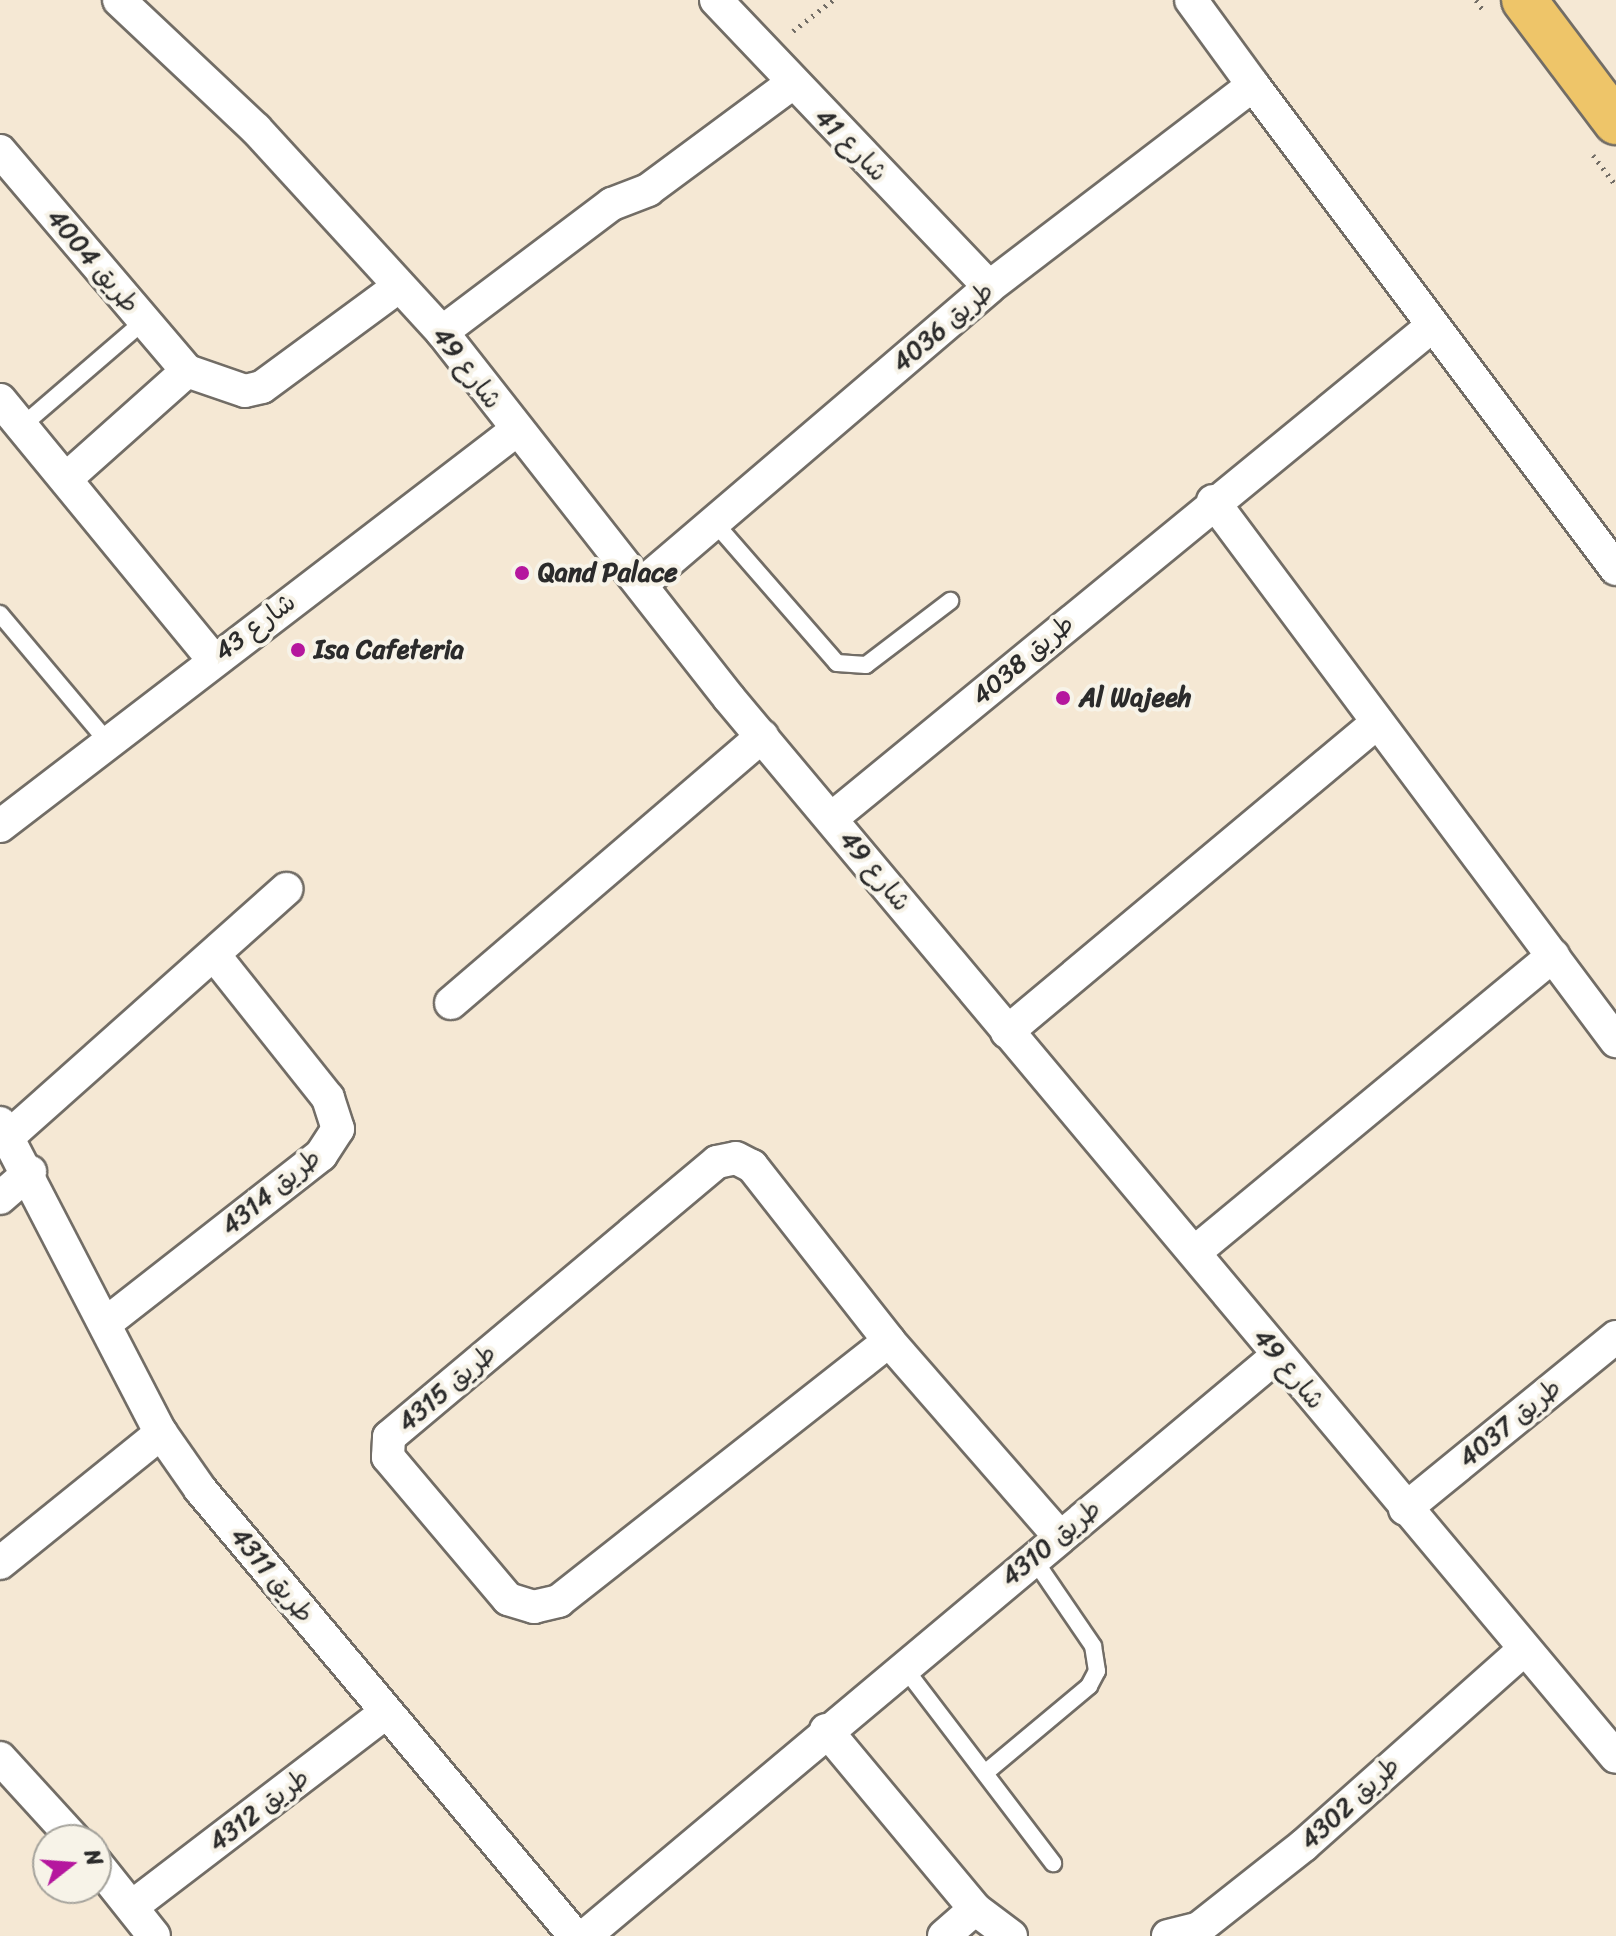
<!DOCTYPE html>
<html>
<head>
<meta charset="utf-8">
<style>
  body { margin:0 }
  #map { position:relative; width:1616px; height:1936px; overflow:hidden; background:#f5e8d4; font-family:Sriracha,"Playpen Sans Arabic",sans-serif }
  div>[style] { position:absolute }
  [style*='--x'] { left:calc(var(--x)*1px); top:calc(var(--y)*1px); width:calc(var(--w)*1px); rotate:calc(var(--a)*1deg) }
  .path>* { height:5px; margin-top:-2.5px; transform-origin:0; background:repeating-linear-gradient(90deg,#726d66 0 2px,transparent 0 8px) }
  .roads { filter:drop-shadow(2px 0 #726d66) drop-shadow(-2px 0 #726d66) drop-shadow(0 2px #726d66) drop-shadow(0 -2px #726d66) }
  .lane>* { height:16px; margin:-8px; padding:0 8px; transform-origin:8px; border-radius:8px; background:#fff }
  .street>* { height:32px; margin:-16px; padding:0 16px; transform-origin:16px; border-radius:16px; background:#fff }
  .primary>* { height:44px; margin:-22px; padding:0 22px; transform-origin:22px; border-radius:22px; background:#eec569 }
  .dots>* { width:22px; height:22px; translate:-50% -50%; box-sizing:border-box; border:4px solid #f7f3e8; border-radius:50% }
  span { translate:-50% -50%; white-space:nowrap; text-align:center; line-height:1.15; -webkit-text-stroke:8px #f7f3e8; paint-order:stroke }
  .street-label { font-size:26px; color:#2b2b2b }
  .poi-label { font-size:26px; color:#2b2b2b; font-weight:700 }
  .left { translate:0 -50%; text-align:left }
  .north { position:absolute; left:32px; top:1824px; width:80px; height:80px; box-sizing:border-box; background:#f7f3e8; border:2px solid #a5a39c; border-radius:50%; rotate:73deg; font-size:22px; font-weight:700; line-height:32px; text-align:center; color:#2b2b2b }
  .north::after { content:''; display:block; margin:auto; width:28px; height:36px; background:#b5179e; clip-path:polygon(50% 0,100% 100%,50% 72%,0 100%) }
</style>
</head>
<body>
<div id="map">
  <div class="path">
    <i style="--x:1476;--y:0;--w:12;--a:55"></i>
    <i style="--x:793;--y:31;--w:51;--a:-37.8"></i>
    <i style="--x:1593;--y:155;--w:39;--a:53"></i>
  </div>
  <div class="roads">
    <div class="lane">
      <i style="--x:23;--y:425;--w:160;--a:-40.7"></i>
      <i style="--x:714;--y:522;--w:187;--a:48.9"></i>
      <i style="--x:837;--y:663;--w:29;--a:4"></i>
      <i style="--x:866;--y:665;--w:106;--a:-37.3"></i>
      <i style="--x:0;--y:614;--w:166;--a:49.9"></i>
      <i style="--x:903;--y:1666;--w:248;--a:52.7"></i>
      <i style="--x:985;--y:1773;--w:136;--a:-39.9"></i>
      <i style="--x:1089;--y:1686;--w:17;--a:-62"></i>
      <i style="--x:1097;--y:1671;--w:25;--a:-99"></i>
      <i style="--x:1093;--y:1646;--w:107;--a:-124.3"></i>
    </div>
    <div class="street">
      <i style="--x:119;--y:0;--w:188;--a:43.3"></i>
      <i style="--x:256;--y:129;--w:275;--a:47.5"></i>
      <i style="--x:442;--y:332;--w:465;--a:51.9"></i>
      <i style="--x:729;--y:698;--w:1381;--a:50.05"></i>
      <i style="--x:716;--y:0;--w:396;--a:46.4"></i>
      <i style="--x:1191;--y:0;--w:105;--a:53.9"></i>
      <i style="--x:0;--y:151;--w:289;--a:49.6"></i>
      <i style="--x:187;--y:371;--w:158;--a:138.3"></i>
      <i style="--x:442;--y:332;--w:213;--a:-37"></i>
      <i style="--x:612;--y:204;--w:39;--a:-21"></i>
      <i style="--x:648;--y:190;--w:178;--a:-36.5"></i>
      <i style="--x:187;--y:371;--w:61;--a:19"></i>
      <i style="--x:245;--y:391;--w:17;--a:-13"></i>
      <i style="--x:262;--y:387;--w:169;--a:-36.3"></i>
      <i style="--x:0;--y:400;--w:335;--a:50.6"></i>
      <i style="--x:1213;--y:501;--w:674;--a:53.27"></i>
      <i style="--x:643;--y:583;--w:455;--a:-40.5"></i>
      <i style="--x:989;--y:287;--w:332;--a:-37.4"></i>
      <i style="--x:1253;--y:85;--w:605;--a:53.13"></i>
      <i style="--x:832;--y:818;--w:775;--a:-39.34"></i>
      <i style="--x:0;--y:826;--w:648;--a:-37.47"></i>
      <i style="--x:451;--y:1003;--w:410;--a:-40.6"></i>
      <i style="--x:1007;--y:1032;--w:483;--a:-39.9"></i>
      <i style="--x:0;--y:1123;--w:349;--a:62.6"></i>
      <i style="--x:161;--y:1433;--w:68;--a:55.1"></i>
      <i style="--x:200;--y:1489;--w:583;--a:50.01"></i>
      <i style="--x:8;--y:1137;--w:373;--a:-41.7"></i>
      <i style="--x:0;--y:1198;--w:40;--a:-41"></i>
      <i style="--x:1195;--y:1252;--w:465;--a:-39.6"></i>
      <i style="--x:106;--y:1323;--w:273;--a:-38"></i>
      <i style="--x:321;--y:1155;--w:31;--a:-57"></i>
      <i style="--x:338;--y:1129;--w:33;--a:-108"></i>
      <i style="--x:328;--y:1098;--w:180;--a:-128.5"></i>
      <i style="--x:889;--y:1341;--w:420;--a:141.8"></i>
      <i style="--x:559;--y:1601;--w:26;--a:167"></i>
      <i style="--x:534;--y:1607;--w:27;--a:-163"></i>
      <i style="--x:508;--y:1599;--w:186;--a:-130.2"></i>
      <i style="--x:388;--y:1457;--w:20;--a:-87"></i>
      <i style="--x:389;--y:1437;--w:428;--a:-40"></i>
      <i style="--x:717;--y:1162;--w:19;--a:-12"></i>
      <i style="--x:736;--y:1158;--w:18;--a:27"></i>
      <i style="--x:752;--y:1166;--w:222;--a:51.9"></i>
      <i style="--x:889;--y:1341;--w:259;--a:48.9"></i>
      <i style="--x:1405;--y:1509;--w:272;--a:-39.2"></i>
      <i style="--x:0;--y:1563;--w:207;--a:-38.9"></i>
      <i style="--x:826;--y:1730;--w:233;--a:50.2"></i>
      <i style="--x:0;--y:1758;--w:111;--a:47.6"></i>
      <i style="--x:96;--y:1863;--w:93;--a:51.5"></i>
      <i style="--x:134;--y:1905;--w:315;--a:-37.4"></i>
      <i style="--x:585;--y:1936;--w:903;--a:-39.97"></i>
      <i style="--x:944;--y:1936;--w:41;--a:-41.1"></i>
      <i style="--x:975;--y:1909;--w:45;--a:36.9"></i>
      <i style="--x:1168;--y:1936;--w:32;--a:-14"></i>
      <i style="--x:1199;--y:1928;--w:134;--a:-38.3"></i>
      <i style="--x:1304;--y:1845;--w:290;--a:-41.6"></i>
    </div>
    <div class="primary">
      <i style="--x:1524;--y:0;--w:153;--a:53"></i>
    </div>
  </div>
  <div class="dots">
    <i style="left:522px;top:573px;background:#b5179e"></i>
    <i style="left:298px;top:650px;background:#b5179e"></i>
    <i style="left:1063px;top:698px;background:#b5179e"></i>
  </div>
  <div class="street-label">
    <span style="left:851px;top:145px;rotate:46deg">شارع 41</span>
    <span style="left:93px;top:261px;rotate:50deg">طريق 4004</span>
    <span style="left:943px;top:327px;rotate:-40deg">طريق 4036</span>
    <span style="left:467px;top:368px;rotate:53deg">شارع 49</span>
    <span style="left:255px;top:627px;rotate:-37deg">شارع 43</span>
    <span style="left:1023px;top:660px;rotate:-40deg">طريق 4038</span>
    <span style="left:875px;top:871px;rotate:51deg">شارع 49</span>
    <span style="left:271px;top:1192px;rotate:-39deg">طريق 4314</span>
    <span style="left:1289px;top:1369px;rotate:51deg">شارع 49</span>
    <span style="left:447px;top:1388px;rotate:-40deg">طريق 4315</span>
    <span style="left:1510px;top:1423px;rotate:-39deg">طريق 4037</span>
    <span style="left:1051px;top:1543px;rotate:-39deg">طريق 4310</span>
    <span style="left:272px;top:1575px;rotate:51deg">طريق 4311</span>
    <span style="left:1350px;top:1803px;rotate:-42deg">طريق 4302</span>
    <span style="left:259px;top:1810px;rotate:-37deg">طريق 4312</span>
  </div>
  <div class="poi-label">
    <span class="left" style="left:538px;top:573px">Qand Palace</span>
    <span class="left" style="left:314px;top:650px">Isa Cafeteria</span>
    <span class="left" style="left:1079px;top:698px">Al Wajeeh</span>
  </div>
  <div class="north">N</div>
</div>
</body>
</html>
